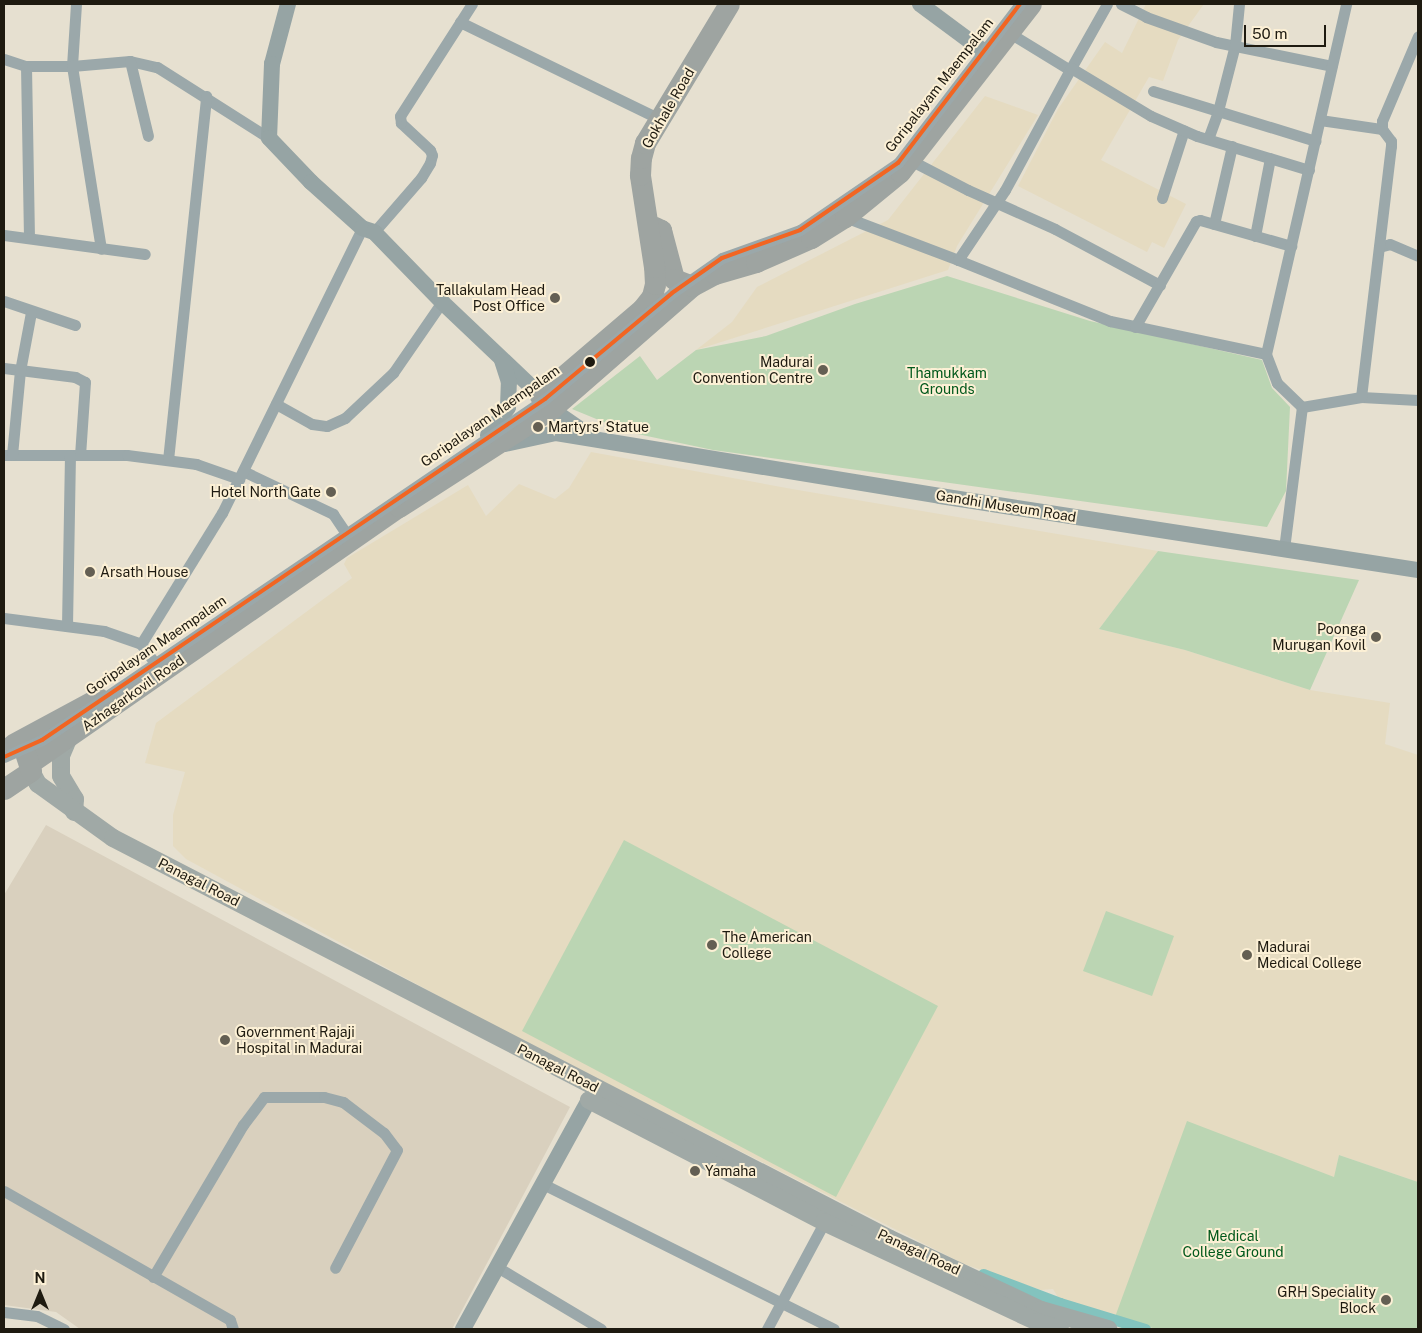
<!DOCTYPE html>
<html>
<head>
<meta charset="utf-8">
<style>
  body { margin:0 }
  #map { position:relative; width:1422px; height:1333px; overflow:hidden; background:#e6e0d0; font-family:"Public Sans",sans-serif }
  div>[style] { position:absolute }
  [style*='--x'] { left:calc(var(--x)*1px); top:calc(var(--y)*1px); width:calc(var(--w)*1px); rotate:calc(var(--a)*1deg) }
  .built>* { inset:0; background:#e5dbc1 }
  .medical>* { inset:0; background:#d9d0be }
  .green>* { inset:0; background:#bbd5b3 }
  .canal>* { height:11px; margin:-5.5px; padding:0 5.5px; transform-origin:5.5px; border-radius:5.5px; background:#83c3be }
  .street>* { height:11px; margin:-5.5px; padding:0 5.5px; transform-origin:5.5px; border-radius:5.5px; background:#9ba8aa }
  .secondary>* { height:16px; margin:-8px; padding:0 8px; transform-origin:8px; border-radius:8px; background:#96a4a4 }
  .primary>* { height:18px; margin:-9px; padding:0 9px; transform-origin:9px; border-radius:9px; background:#a0a9a6 }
  .highway>* { height:21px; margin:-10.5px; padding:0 10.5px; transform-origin:10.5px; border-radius:10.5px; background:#9ea4a1 }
  .street-bridge>* { height:11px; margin:-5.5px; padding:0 5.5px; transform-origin:5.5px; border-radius:5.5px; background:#9ba8aa }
  .bus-1>* { height:4px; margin:-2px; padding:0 2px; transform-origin:2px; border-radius:2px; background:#f26522 }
  .dots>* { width:14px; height:14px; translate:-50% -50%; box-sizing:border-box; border:2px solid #fcf0d5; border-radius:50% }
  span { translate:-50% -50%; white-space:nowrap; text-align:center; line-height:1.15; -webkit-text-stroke:4px #fcf0d5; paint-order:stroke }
  .street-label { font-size:14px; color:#1e1a10 }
  .poi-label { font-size:14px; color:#1e1a10 }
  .right { translate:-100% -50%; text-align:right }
  .left { translate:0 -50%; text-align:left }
  .park-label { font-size:14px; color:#00581b }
  .frame { position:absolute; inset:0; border:5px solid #1e1a10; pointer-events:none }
  .north { position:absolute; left:15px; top:1268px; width:50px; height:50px; -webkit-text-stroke:4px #fcf0d5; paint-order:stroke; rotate:0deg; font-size:14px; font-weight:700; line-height:20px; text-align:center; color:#1e1a10 }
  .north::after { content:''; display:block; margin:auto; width:18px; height:22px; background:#1e1a10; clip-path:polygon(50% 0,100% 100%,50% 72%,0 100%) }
  .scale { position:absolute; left:1244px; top:25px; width:82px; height:22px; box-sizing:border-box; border:2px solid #1e1a10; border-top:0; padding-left:6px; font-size:15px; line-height:18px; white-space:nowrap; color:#1e1a10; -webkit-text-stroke:4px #fcf0d5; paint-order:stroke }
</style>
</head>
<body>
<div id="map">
  <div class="built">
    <i style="clip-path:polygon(1146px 4px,1204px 4px,1178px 40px,1163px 81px,1149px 77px,1101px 160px,1186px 204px,1164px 248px,1152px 242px,1147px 252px,1018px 186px,1058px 109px,1105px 42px,1122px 53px)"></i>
    <i style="clip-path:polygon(985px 96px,1038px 115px,957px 246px,948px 270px,696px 350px,732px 322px,757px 287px,888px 220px)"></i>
    <i style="clip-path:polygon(591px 452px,792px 489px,1158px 551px,1099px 629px,1185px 650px,1310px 690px,1390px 703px,1385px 744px,1418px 755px,1418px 1182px,1339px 1155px,1302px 1329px,1156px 1329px,1059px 1299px,1053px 1289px,1041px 1290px,964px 1264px,505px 1032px,186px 859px,173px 846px,173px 815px,185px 772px,145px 763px,156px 723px,352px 578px,344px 564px,347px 558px,468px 485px,486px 516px,519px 484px,555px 499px,569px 488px)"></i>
  </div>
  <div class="medical">
    <i style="clip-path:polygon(46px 825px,570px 1107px,452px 1329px,80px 1329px,56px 1312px,4px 1305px,4px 895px)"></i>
  </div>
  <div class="green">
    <i style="clip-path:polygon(947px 276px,1090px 321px,1262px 360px,1272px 388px,1290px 407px,1286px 491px,1267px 527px,713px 450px,628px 432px,572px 409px,640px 356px,657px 380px,696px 350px,766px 336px,855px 304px)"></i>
    <i style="clip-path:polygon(1158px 551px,1359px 580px,1310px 690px,1185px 650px,1099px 629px)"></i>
    <i style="clip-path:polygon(624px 840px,938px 1006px,836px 1197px,522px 1031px)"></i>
    <i style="clip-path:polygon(1106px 911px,1174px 936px,1152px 996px,1083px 971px)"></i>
    <i style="clip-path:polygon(1187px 1121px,1334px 1177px,1339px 1155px,1418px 1182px,1418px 1329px,1156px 1329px,1115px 1317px)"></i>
  </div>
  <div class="canal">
    <i style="--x:983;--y:1274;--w:82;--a:20.6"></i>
    <i style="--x:1060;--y:1303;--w:89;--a:17"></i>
  </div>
  <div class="street">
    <i style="--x:76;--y:4;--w:62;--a:93.7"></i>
    <i style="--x:72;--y:66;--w:185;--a:81"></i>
    <i style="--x:1121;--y:4;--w:28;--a:27"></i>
    <i style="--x:1146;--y:17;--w:74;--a:19.7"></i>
    <i style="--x:1216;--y:42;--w:118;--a:11.7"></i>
    <i style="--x:460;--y:22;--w:222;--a:25.9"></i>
    <i style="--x:1008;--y:32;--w:73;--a:31.5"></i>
    <i style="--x:4;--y:59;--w:23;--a:18"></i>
    <i style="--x:26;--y:66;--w:46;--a:0"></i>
    <i style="--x:72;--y:66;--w:58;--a:-4.9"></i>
    <i style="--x:130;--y:61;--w:28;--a:13"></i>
    <i style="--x:157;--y:67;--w:133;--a:32.4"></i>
    <i style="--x:130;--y:61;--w:77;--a:76.5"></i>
    <i style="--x:26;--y:66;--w:172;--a:89"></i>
    <i style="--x:1071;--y:68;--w:73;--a:-60.6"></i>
    <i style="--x:1153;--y:91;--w:170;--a:17.1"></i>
    <i style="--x:1320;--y:120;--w:63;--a:8.3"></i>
    <i style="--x:1208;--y:139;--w:30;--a:-70"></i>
    <i style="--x:1218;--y:111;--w:68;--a:-75.6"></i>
    <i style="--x:1235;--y:45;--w:41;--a:-84.4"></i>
    <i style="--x:910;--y:160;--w:65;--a:27.3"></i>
    <i style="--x:968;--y:190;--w:95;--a:24.1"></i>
    <i style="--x:1055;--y:229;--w:119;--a:28.1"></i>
    <i style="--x:1162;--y:198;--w:71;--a:-72.1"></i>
    <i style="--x:845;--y:217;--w:121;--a:20.8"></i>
    <i style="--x:958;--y:260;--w:84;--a:-56.1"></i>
    <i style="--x:1005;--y:190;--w:139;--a:-61.6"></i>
    <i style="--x:1071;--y:68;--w:93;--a:31"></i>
    <i style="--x:1151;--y:116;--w:50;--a:23.5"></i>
    <i style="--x:1197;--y:136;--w:117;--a:16.9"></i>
    <i style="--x:1214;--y:224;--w:80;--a:-77"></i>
    <i style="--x:374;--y:232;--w:72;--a:-49"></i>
    <i style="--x:421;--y:178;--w:17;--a:-59"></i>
    <i style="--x:430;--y:163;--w:8;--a:-76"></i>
    <i style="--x:432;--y:155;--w:5;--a:-112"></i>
    <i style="--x:430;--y:150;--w:40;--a:-137"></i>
    <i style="--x:401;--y:123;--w:7;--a:-98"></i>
    <i style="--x:400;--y:116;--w:133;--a:-57.3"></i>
    <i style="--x:4;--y:235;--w:142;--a:7.7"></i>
    <i style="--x:1255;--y:236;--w:79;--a:-79.1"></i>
    <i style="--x:1379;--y:247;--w:11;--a:-15"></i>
    <i style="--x:1390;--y:244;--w:30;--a:23"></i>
    <i style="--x:958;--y:260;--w:164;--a:21.9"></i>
    <i style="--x:1110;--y:321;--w:159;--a:11.9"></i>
    <i style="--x:4;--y:301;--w:75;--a:18.7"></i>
    <i style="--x:1135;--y:327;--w:122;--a:-60.1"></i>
    <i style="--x:1196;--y:221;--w:4;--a:-14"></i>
    <i style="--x:1200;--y:220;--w:95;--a:15.9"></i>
    <i style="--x:4;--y:368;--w:72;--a:7.2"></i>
    <i style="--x:75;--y:377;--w:11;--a:27"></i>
    <i style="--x:85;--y:382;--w:73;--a:93.9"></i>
    <i style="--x:1361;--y:397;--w:57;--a:3"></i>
    <i style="--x:276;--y:404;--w:41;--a:29.1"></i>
    <i style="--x:312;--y:424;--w:15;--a:8"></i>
    <i style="--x:327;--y:426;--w:20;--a:-24"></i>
    <i style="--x:345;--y:418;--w:66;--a:-43.2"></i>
    <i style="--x:393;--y:373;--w:86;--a:-55.4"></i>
    <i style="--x:1302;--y:407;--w:35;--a:-136"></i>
    <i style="--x:1277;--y:383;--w:31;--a:-111"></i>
    <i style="--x:1266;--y:354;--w:359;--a:-77.1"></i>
    <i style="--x:4;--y:455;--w:123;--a:0"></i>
    <i style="--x:127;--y:455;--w:70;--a:7.4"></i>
    <i style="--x:196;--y:464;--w:46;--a:19.2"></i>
    <i style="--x:12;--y:455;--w:84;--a:-84.6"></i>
    <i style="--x:20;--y:371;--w:60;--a:-79.4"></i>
    <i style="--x:168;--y:460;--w:366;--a:-84"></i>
    <i style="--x:243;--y:471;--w:100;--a:25.5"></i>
    <i style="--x:333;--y:514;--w:18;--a:56"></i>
    <i style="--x:1284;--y:549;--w:143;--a:-82.8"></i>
    <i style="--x:1302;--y:407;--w:60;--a:-9.6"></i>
    <i style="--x:1361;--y:397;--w:253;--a:-83.2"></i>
    <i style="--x:1391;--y:146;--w:5;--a:-90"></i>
    <i style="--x:1391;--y:141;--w:15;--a:-127"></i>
    <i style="--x:1382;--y:129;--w:8;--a:-90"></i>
    <i style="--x:1382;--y:121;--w:92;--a:-67"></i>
    <i style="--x:4;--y:618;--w:101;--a:7.4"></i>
    <i style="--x:104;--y:631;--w:39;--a:19"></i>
    <i style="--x:141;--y:644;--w:19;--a:54"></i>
    <i style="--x:67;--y:626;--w:171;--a:-89"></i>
    <i style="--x:141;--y:644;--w:154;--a:-58.3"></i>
    <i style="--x:222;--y:513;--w:318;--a:-63.8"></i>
    <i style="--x:543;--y:1184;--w:325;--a:26.5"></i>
    <i style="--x:4;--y:1191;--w:260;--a:29.7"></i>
    <i style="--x:230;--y:1320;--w:9;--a:72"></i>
    <i style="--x:497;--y:1267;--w:121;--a:30.8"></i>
    <i style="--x:153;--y:1277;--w:177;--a:-59.4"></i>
    <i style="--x:243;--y:1125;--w:35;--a:-53"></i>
    <i style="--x:264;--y:1097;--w:60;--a:0"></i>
    <i style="--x:324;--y:1097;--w:20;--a:15"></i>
    <i style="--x:343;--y:1102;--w:51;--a:37.1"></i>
    <i style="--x:384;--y:1133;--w:21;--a:53"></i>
    <i style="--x:397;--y:1150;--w:133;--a:117.7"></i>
    <i style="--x:4;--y:1312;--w:33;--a:7"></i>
    <i style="--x:37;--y:1316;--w:30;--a:26"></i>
    <i style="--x:767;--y:1329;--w:127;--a:-61.8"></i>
  </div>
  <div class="secondary">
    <i style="--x:288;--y:4;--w:62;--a:104.9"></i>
    <i style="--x:272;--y:64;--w:74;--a:92.3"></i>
    <i style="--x:269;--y:138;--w:61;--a:46.3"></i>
    <i style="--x:311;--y:182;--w:69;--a:42"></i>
    <i style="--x:362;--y:228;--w:13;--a:18"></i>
    <i style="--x:374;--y:232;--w:98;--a:45.8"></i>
    <i style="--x:442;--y:302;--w:137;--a:43.5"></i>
    <i style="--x:920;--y:4;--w:87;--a:36.6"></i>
    <i style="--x:551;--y:409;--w:47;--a:34.7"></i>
    <i style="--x:488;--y:435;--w:34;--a:-54"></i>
    <i style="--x:508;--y:407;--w:25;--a:-88"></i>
    <i style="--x:509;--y:382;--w:22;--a:-108"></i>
    <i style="--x:505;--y:444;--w:52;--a:-12.2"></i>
    <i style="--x:556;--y:433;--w:389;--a:9.3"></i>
    <i style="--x:940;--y:496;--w:484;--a:8.8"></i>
    <i style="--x:463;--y:1329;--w:261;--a:-61.2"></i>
  </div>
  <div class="primary">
    <i style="--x:69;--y:737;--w:21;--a:113"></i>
    <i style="--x:61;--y:756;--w:20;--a:90"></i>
    <i style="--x:61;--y:776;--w:27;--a:59"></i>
    <i style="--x:75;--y:799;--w:13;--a:94"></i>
    <i style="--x:31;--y:771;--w:15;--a:62"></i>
    <i style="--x:38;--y:784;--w:92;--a:35.8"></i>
    <i style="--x:113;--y:838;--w:874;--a:27.3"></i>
    <i style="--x:890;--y:1239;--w:167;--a:25.2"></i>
    <i style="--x:1041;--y:1310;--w:70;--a:15.8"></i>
    <i style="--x:589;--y:1100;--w:265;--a:27.4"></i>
    <i style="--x:824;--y:1222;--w:235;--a:25.1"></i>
    <i style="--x:1037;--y:1322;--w:24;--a:17"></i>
  </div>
  <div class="highway">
    <i style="--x:655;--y:227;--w:7;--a:27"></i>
    <i style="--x:661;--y:230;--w:51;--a:75.1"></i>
    <i style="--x:674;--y:279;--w:19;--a:21"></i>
    <i style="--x:540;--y:396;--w:134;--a:-40.5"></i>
    <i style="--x:642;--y:309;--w:16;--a:-52"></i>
    <i style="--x:652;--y:296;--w:12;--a:-76"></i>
    <i style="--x:655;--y:284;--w:17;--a:-93"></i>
    <i style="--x:654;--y:267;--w:93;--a:-98.7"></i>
    <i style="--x:640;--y:175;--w:17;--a:-87"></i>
    <i style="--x:641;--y:158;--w:16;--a:-75"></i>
    <i style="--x:645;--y:143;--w:162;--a:-58.9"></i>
    <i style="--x:13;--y:744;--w:97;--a:-28.4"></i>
    <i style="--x:30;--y:763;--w:449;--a:-34.8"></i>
    <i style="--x:399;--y:507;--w:181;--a:-32.8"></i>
    <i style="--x:551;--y:409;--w:187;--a:-41.1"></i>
    <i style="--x:692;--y:286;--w:26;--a:-28"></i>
    <i style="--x:715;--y:274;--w:43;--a:-16.3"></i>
    <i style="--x:756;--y:262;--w:60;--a:-23.6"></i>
    <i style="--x:811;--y:238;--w:40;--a:-32"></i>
    <i style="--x:845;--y:217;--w:71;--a:-39.3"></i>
    <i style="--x:900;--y:172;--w:213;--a:-52.1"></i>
    <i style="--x:4;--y:789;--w:32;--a:-34"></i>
    <i style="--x:31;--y:771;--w:19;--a:-108"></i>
  </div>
  <div class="street-bridge">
    <i style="--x:4;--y:757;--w:42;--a:-24.1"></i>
    <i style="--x:42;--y:740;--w:608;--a:-34.13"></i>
    <i style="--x:545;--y:399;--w:165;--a:-39.8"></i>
    <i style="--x:672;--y:293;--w:61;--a:-35"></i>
    <i style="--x:722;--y:258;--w:83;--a:-19.7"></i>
    <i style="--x:800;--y:230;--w:119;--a:-34.4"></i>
    <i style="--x:898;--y:163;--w:200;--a:-52.5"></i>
  </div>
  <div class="bus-1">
    <i style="--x:4;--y:757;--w:42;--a:-24.1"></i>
    <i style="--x:42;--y:740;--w:608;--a:-34.13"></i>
    <i style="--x:545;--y:399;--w:165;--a:-39.8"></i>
    <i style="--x:672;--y:293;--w:61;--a:-35"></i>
    <i style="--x:722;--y:258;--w:83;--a:-19.7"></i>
    <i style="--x:800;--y:230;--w:119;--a:-34.4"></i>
    <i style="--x:898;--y:163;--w:200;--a:-52.5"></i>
  </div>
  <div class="dots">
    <i style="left:555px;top:298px;background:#645f53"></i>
    <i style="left:590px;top:362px;background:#1e1a10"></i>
    <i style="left:823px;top:370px;background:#645f53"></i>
    <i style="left:538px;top:427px;background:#645f53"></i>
    <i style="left:331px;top:492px;background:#645f53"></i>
    <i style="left:90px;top:572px;background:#645f53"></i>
    <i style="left:1376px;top:637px;background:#645f53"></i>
    <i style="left:712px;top:945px;background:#645f53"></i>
    <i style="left:1247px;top:955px;background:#645f53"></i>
    <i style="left:225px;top:1040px;background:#645f53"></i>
    <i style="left:695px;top:1171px;background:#645f53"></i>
    <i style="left:1386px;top:1300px;background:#645f53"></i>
  </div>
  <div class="street-label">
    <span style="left:939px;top:85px;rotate:-52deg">Goripalayam Maempalam</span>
    <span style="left:668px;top:108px;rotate:-60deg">Gokhale Road</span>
    <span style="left:490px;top:416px;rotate:-35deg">Goripalayam Maempalam</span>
    <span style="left:1006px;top:506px;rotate:9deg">Gandhi Museum Road</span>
    <span style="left:156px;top:645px;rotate:-34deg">Goripalayam Maempalam</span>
    <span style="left:133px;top:693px;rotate:-35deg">Azhagarkovil Road</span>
    <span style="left:199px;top:882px;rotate:27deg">Panagal Road</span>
    <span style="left:558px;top:1068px;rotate:27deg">Panagal Road</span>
    <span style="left:919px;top:1252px;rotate:25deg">Panagal Road</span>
  </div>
  <div class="poi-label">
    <span class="right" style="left:545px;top:298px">Tallakulam Head<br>Post Office</span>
    <span class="right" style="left:813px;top:370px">Madurai<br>Convention Centre</span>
    <span class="left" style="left:548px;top:427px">Martyrs' Statue</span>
    <span class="right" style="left:321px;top:492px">Hotel North Gate</span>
    <span class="left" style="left:100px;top:572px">Arsath House</span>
    <span class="right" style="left:1366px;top:637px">Poonga<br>Murugan Kovil</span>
    <span class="left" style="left:722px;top:945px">The American<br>College</span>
    <span class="left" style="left:1257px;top:955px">Madurai<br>Medical College</span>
    <span class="left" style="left:236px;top:1040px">Government Rajaji<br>Hospital in Madurai</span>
    <span class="left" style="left:705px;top:1171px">Yamaha</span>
    <span class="right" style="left:1376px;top:1300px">GRH Speciality<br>Block</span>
  </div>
  <div class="park-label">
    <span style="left:947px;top:381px">Thamukkam<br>Grounds</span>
    <span style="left:1233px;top:1244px">Medical<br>College Ground</span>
  </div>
  <div class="frame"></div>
  <div class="north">N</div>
  <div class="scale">50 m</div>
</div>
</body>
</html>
